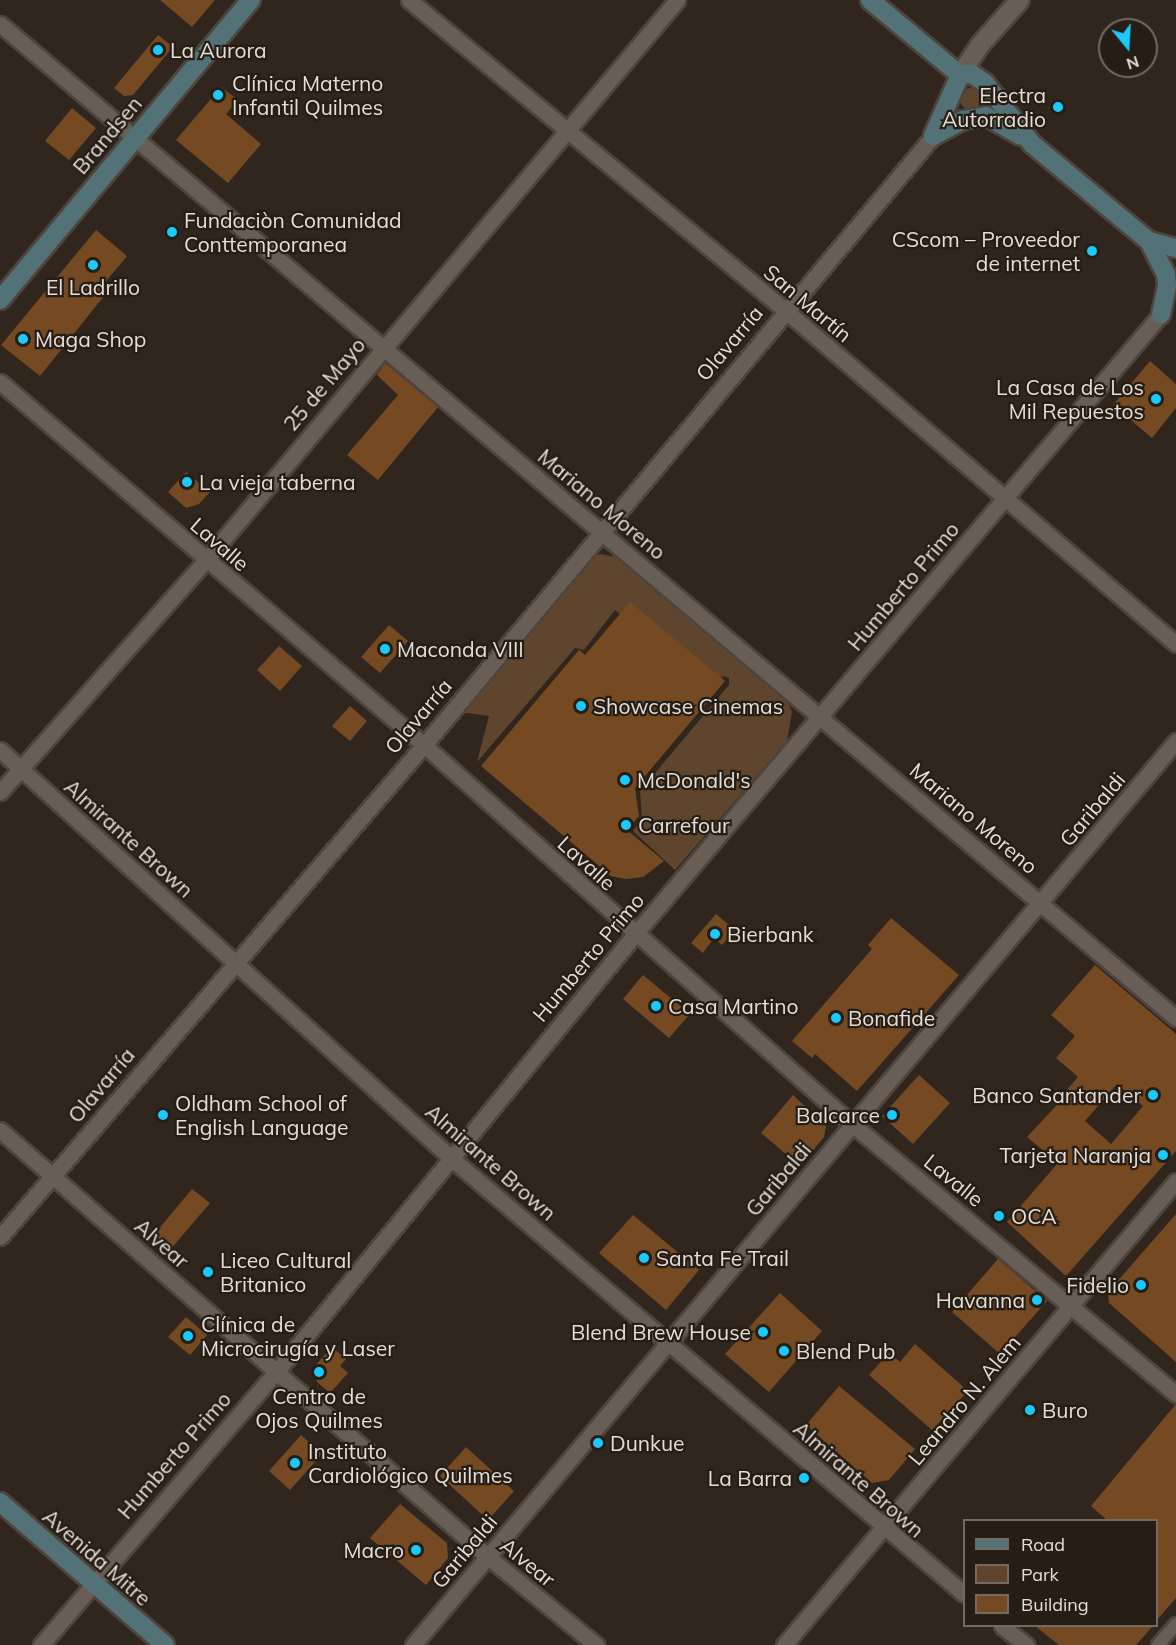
<!DOCTYPE html>
<html>
<head>
<meta charset="utf-8">
<style>
  body { margin:0 }
  #map { position:relative; width:1176px; height:1645px; overflow:hidden; background:#30261e; font-family:Mulish,sans-serif }
  div>[style] { position:absolute }
  [style*='--x'] { left:calc(var(--x)*1px); top:calc(var(--y)*1px); width:calc(var(--w)*1px); rotate:calc(var(--a)*1deg) }
  .green>* { inset:0; background:#5f452e }
  .round { border-radius:50% }
  .building>* { inset:0; background:#754a23 }
  .roads { filter:drop-shadow(2px 0 #4d453e) drop-shadow(-2px 0 #4d453e) drop-shadow(0 2px #4d453e) drop-shadow(0 -2px #4d453e) }
  .pedestrian>* { height:12px; margin:-6px; padding:0 6px; transform-origin:6px; border-radius:6px; background:#695e55 }
  .minor>* { height:15px; margin:-7.5px; padding:0 7.5px; transform-origin:7.5px; border-radius:7.5px; background:#695e55 }
  .tertiary>* { height:18px; margin:-9px; padding:0 9px; transform-origin:9px; border-radius:9px; background:#695e55 }
  .secondary>* { height:18px; margin:-9px; padding:0 9px; transform-origin:9px; border-radius:9px; background:#537277 }
  .dots>* { width:16px; height:16px; translate:-50% -50%; box-sizing:border-box; border:3px solid #261d15; border-radius:50% }
  span { translate:-50% -50%; white-space:nowrap; text-align:center; line-height:1.15; -webkit-text-stroke:4.5px #261d15; paint-order:stroke }
  .poi-label { font-size:21px; color:#e4ddd8 }
  .left { translate:0 -50%; text-align:left }
  .right { translate:-100% -50%; text-align:right }
  .street-label { font-size:21px; color:#e4ddd8 }
  .legend { position:absolute; left:963px; top:1519px; width:195px; height:108px; box-sizing:border-box; background:#261d15; border:2px solid #726a63; margin:0; padding:8px 10px; list-style:none; font-size:18px; color:#e4ddd8 }
  .legend li { display:flex; align-items:center; gap:12px; height:30px }
  .legend b { width:30px; border:2px solid #726a63 }
  .north { position:absolute; left:1098px; top:18px; width:60px; height:60px; box-sizing:border-box; background:#261d15; border:2px solid #726a63; border-radius:50%; rotate:162deg; font-size:16px; font-weight:700; line-height:24px; text-align:center; color:#e4ddd8 }
  .north::after { content:''; display:block; margin:auto; width:21px; height:27px; background:#1bcafc; clip-path:polygon(50% 0,100% 100%,50% 72%,0 100%) }
</style>
</head>
<body>
<div id="map">
  <div class="green">
    <i class="round" style="left:960px;top:88px;width:22px;height:22px"></i>
    <i style="clip-path:polygon(600px 554px,616px 557px,787px 700px,792px 712px,787px 741px,675px 870px,633px 831px,642px 819px,640px 791px,729px 685px,729px 678px,723px 676px,712px 690px,615px 610px,584px 650px,575px 648px,477px 762px,489px 716px,460px 712px,591px 558px)"></i>
  </div>
  <div class="building">
    <i style="clip-path:polygon(160px 0,215px 0,192px 27px)"></i>
    <i style="clip-path:polygon(158px 35px,173px 47px,133px 95px,124px 96px,114px 88px)"></i>
    <i style="clip-path:polygon(221px 87px,238px 100px,226px 114px,261px 144px,228px 183px,176px 140px)"></i>
    <i style="clip-path:polygon(72px 108px,96px 128px,69px 160px,45px 141px)"></i>
    <i style="clip-path:polygon(96px 230px,127px 256px,102px 286px,108px 291px,40px 376px,1px 345px)"></i>
    <i style="clip-path:polygon(1150px 361px,1176px 384px,1176px 408px,1152px 438px,1113px 405px)"></i>
    <i style="clip-path:polygon(385px 363px,438px 407px,378px 480px,347px 455px,398px 395px,377px 375px)"></i>
    <i style="clip-path:polygon(186px 472px,210px 492px,199px 504px,186px 508px,168px 492px)"></i>
    <i style="clip-path:polygon(630px 602px,725px 681px,635px 788px,639px 816px,627px 830px,664px 861px,643px 877px,626px 879px,611px 876px,481px 766px,579px 650px,585px 655px)"></i>
    <i style="clip-path:polygon(389px 625px,408px 641px,380px 673px,361px 657px)"></i>
    <i style="clip-path:polygon(279px 646px,302px 666px,280px 691px,257px 670px)"></i>
    <i style="clip-path:polygon(350px 706px,367px 721px,350px 741px,332px 726px)"></i>
    <i style="clip-path:polygon(716px 914px,735px 930px,722px 945px,714px 938px,703px 953px,691px 943px)"></i>
    <i style="clip-path:polygon(891px 918px,959px 975px,857px 1091px,815px 1054px,812px 1058px,792px 1041px,872px 949px,868px 945px)"></i>
    <i style="clip-path:polygon(evenodd,1095px 965px,1176px 1034px,1176px 1151px,1066px 1276px,1007px 1222px,1058px 1163px,1027px 1137px,1068px 1093px,1066px 1091px,1078px 1077px,1056px 1058px,1075px 1036px,1051px 1015px,1095px 965px,1117px 1084px,1143px 1106px,1111px 1144px,1085px 1121px,1117px 1084px)"></i>
    <i style="clip-path:polygon(643px 975px,690px 1014px,669px 1038px,623px 999px)"></i>
    <i style="clip-path:polygon(919px 1075px,950px 1103px,913px 1144px,882px 1116px)"></i>
    <i style="clip-path:polygon(793px 1095px,826px 1126px,824px 1137px,800px 1166px,761px 1133px)"></i>
    <i style="clip-path:polygon(192px 1189px,210px 1203px,169px 1251px,152px 1237px)"></i>
    <i style="clip-path:polygon(1176px 1214px,1176px 1362px,1109px 1303px,1108px 1292px)"></i>
    <i style="clip-path:polygon(633px 1215px,699px 1270px,666px 1310px,599px 1253px)"></i>
    <i style="clip-path:polygon(998px 1259px,1047px 1301px,1000px 1354px,952px 1312px)"></i>
    <i style="clip-path:polygon(780px 1293px,822px 1331px,769px 1392px,725px 1354px)"></i>
    <i style="clip-path:polygon(186px 1317px,207px 1335px,190px 1355px,168px 1337px)"></i>
    <i style="clip-path:polygon(915px 1344px,968px 1391px,932px 1430px,869px 1375px,889px 1353px,900px 1362px)"></i>
    <i style="clip-path:polygon(332px 1347px,346px 1359px,340px 1366px,348px 1373px,330px 1393px,317px 1382px,314px 1367px)"></i>
    <i style="clip-path:polygon(839px 1386px,915px 1449px,889px 1480px,872px 1483px,806px 1425px)"></i>
    <i style="clip-path:polygon(1176px 1404px,1176px 1598px,1156px 1621px,1156px 1521px,1108px 1521px,1091px 1506px)"></i>
    <i style="clip-path:polygon(301px 1435px,322px 1454px,290px 1490px,269px 1471px)"></i>
    <i style="clip-path:polygon(466px 1447px,514px 1491px,488px 1520px,440px 1476px)"></i>
    <i style="clip-path:polygon(400px 1504px,447px 1543px,448px 1558px,426px 1585px,370px 1538px)"></i>
    <i style="clip-path:polygon(1035px 1626px,1153px 1626px,1136px 1645px,1059px 1645px)"></i>
  </div>
  <div class="roads">
    <div class="pedestrian">
      <i style="--x:1158;--y:1645;--w:28;--a:-49"></i>
    </div>
    <div class="minor">
      <i style="--x:409;--y:0;--w:489;--a:39.5"></i>
      <i style="--x:786;--y:311;--w:513;--a:40.49"></i>
      <i style="--x:0;--y:24;--w:1540;--a:40.21"></i>
      <i style="--x:0;--y:382;--w:558;--a:40.57"></i>
      <i style="--x:424;--y:745;--w:572;--a:41.53"></i>
      <i style="--x:852;--y:1124;--w:422;--a:39.8"></i>
      <i style="--x:0;--y:750;--w:608;--a:42.13"></i>
      <i style="--x:451;--y:1158;--w:673;--a:40.36"></i>
      <i style="--x:0;--y:792;--w:310;--a:-48.4"></i>
      <i style="--x:206;--y:560;--w:732;--a:-49.93"></i>
      <i style="--x:0;--y:1130;--w:647;--a:41.18"></i>
      <i style="--x:487;--y:1556;--w:141;--a:39.2"></i>
      <i style="--x:0;--y:1237;--w:649;--a:-49.25"></i>
      <i style="--x:424;--y:745;--w:794;--a:-50.11"></i>
      <i style="--x:1002;--y:1626;--w:31;--a:38"></i>
      <i style="--x:41;--y:1645;--w:362;--a:-49.3"></i>
      <i style="--x:277;--y:1371;--w:565;--a:-50.67"></i>
      <i style="--x:635;--y:934;--w:813;--a:-49.69"></i>
      <i style="--x:413;--y:1645;--w:1183;--a:-49.83"></i>
      <i style="--x:784;--y:1645;--w:607;--a:-49.81"></i>
    </div>
    <div class="tertiary">
      <i style="--x:960;--y:75;--w:36;--a:-56"></i>
      <i style="--x:980;--y:45;--w:60;--a:-48.4"></i>
    </div>
    <div class="secondary">
      <i style="--x:870;--y:0;--w:117;--a:39.8"></i>
      <i style="--x:960;--y:75;--w:12;--a:-5"></i>
      <i style="--x:972;--y:74;--w:16;--a:35"></i>
      <i style="--x:985;--y:83;--w:77;--a:52.4"></i>
      <i style="--x:1032;--y:144;--w:152;--a:39.7"></i>
      <i style="--x:1149;--y:241;--w:37;--a:63"></i>
      <i style="--x:1166;--y:274;--w:12;--a:85"></i>
      <i style="--x:1167;--y:286;--w:29;--a:102"></i>
      <i style="--x:933;--y:136;--w:34;--a:-28"></i>
      <i style="--x:963;--y:120;--w:23;--a:-10"></i>
      <i style="--x:986;--y:116;--w:39;--a:30"></i>
      <i style="--x:933;--y:136;--w:67;--a:-66.1"></i>
      <i style="--x:1149;--y:241;--w:28;--a:15"></i>
      <i style="--x:0;--y:300;--w:391;--a:-50.1"></i>
      <i style="--x:0;--y:1502;--w:218;--a:40.9"></i>
    </div>
  </div>
  <div class="dots">
    <i style="left:158px;top:50px;background:#1bcafc"></i>
    <i style="left:218px;top:95px;background:#1bcafc"></i>
    <i style="left:1058px;top:107px;background:#1bcafc"></i>
    <i style="left:172px;top:232px;background:#1bcafc"></i>
    <i style="left:1092px;top:251px;background:#1bcafc"></i>
    <i style="left:93px;top:265px;background:#1bcafc"></i>
    <i style="left:23px;top:339px;background:#1bcafc"></i>
    <i style="left:1156px;top:399px;background:#1bcafc"></i>
    <i style="left:187px;top:482px;background:#1bcafc"></i>
    <i style="left:385px;top:649px;background:#1bcafc"></i>
    <i style="left:581px;top:706px;background:#1bcafc"></i>
    <i style="left:625px;top:780px;background:#1bcafc"></i>
    <i style="left:626px;top:825px;background:#1bcafc"></i>
    <i style="left:715px;top:934px;background:#1bcafc"></i>
    <i style="left:656px;top:1006px;background:#1bcafc"></i>
    <i style="left:836px;top:1018px;background:#1bcafc"></i>
    <i style="left:1153px;top:1095px;background:#1bcafc"></i>
    <i style="left:163px;top:1115px;background:#1bcafc"></i>
    <i style="left:892px;top:1115px;background:#1bcafc"></i>
    <i style="left:1163px;top:1155px;background:#1bcafc"></i>
    <i style="left:999px;top:1216px;background:#1bcafc"></i>
    <i style="left:644px;top:1258px;background:#1bcafc"></i>
    <i style="left:208px;top:1272px;background:#1bcafc"></i>
    <i style="left:1141px;top:1285px;background:#1bcafc"></i>
    <i style="left:1037px;top:1300px;background:#1bcafc"></i>
    <i style="left:763px;top:1332px;background:#1bcafc"></i>
    <i style="left:188px;top:1336px;background:#1bcafc"></i>
    <i style="left:784px;top:1351px;background:#1bcafc"></i>
    <i style="left:319px;top:1372px;background:#1bcafc"></i>
    <i style="left:1030px;top:1410px;background:#1bcafc"></i>
    <i style="left:598px;top:1443px;background:#1bcafc"></i>
    <i style="left:295px;top:1463px;background:#1bcafc"></i>
    <i style="left:804px;top:1478px;background:#1bcafc"></i>
    <i style="left:416px;top:1550px;background:#1bcafc"></i>
  </div>
  <div class="poi-label">
    <span class="left" style="left:170px;top:50px">La Aurora</span>
    <span class="left" style="left:232px;top:95px">Clínica Materno<br>Infantil Quilmes</span>
    <span class="right" style="left:1046px;top:107px">Electra<br>Autorradio</span>
    <span class="left" style="left:184px;top:232px">Fundaciòn Comunidad<br>Conttemporanea</span>
    <span class="right" style="left:1080px;top:251px">CScom – Proveedor<br>de internet</span>
    <span style="left:93px;top:287px">El Ladrillo</span>
    <span class="left" style="left:35px;top:339px">Maga Shop</span>
    <span class="right" style="left:1144px;top:399px">La Casa de Los<br>Mil Repuestos</span>
    <span class="left" style="left:199px;top:482px">La vieja taberna</span>
    <span class="left" style="left:397px;top:649px">Maconda VIII</span>
    <span class="left" style="left:593px;top:706px">Showcase Cinemas</span>
    <span class="left" style="left:637px;top:780px">McDonald's</span>
    <span class="left" style="left:638px;top:825px">Carrefour</span>
    <span class="left" style="left:727px;top:934px">Bierbank</span>
    <span class="left" style="left:668px;top:1006px">Casa Martino</span>
    <span class="left" style="left:848px;top:1018px">Bonafide</span>
    <span class="right" style="left:1141px;top:1095px">Banco Santander</span>
    <span class="left" style="left:175px;top:1115px">Oldham School of<br>English Language</span>
    <span class="right" style="left:880px;top:1115px">Balcarce</span>
    <span class="right" style="left:1151px;top:1155px">Tarjeta Naranja</span>
    <span class="left" style="left:1011px;top:1216px">OCA</span>
    <span class="left" style="left:656px;top:1258px">Santa Fe Trail</span>
    <span class="left" style="left:220px;top:1272px">Liceo Cultural<br>Britanico</span>
    <span class="right" style="left:1129px;top:1285px">Fidelio</span>
    <span class="right" style="left:1025px;top:1300px">Havanna</span>
    <span class="left" style="left:201px;top:1336px">Clínica de<br>Microcirugía y Laser</span>
    <span class="right" style="left:751px;top:1332px">Blend Brew House</span>
    <span class="left" style="left:796px;top:1351px">Blend Pub</span>
    <span style="left:319px;top:1408px">Centro de<br>Ojos Quilmes</span>
    <span class="left" style="left:1042px;top:1410px">Buro</span>
    <span class="left" style="left:610px;top:1443px">Dunkue</span>
    <span class="left" style="left:308px;top:1463px">Instituto<br>Cardiológico Quilmes</span>
    <span class="right" style="left:792px;top:1478px">La Barra</span>
    <span class="right" style="left:404px;top:1550px">Macro</span>
  </div>
  <div class="street-label">
    <span style="left:107px;top:135px;rotate:-50deg">Brandsen</span>
    <span style="left:808px;top:303px;rotate:40deg">San Martín</span>
    <span style="left:729px;top:343px;rotate:-50deg">Olavarría</span>
    <span style="left:324px;top:384px;rotate:-50deg">25 de Mayo</span>
    <span style="left:602px;top:504px;rotate:40deg">Mariano Moreno</span>
    <span style="left:220px;top:544px;rotate:41deg">Lavalle</span>
    <span style="left:903px;top:586px;rotate:-50deg">Humberto Primo</span>
    <span style="left:418px;top:716px;rotate:-50deg">Olavarría</span>
    <span style="left:1092px;top:809px;rotate:-50deg">Garibaldi</span>
    <span style="left:974px;top:818px;rotate:40deg">Mariano Moreno</span>
    <span style="left:129px;top:838px;rotate:42deg">Almirante Brown</span>
    <span style="left:587px;top:863px;rotate:42deg">Lavalle</span>
    <span style="left:588px;top:957px;rotate:-50deg">Humberto Primo</span>
    <span style="left:101px;top:1085px;rotate:-50deg">Olavarría</span>
    <span style="left:491px;top:1162px;rotate:41deg">Almirante Brown</span>
    <span style="left:778px;top:1179px;rotate:-50deg">Garibaldi</span>
    <span style="left:954px;top:1180px;rotate:39deg">Lavalle</span>
    <span style="left:162px;top:1243px;rotate:41deg">Alvear</span>
    <span style="left:964px;top:1400px;rotate:-50deg">Leandro N. Alem</span>
    <span style="left:174px;top:1455px;rotate:-49deg">Humberto Primo</span>
    <span style="left:859px;top:1479px;rotate:41deg">Almirante Brown</span>
    <span style="left:464px;top:1551px;rotate:-50deg">Garibaldi</span>
    <span style="left:97px;top:1557px;rotate:41deg">Avenida Mitre</span>
    <span style="left:528px;top:1562px;rotate:39deg">Alvear</span>
  </div>
  <ul class="legend">
  <li><b style="height:8px;background:#537277"></b>Road</li>
  <li><b style="height:16px;background:#5f452e"></b>Park</li>
  <li><b style="height:16px;background:#754a23"></b>Building</li>
  </ul>
  <div class="north">N</div>
</div>
</body>
</html>
